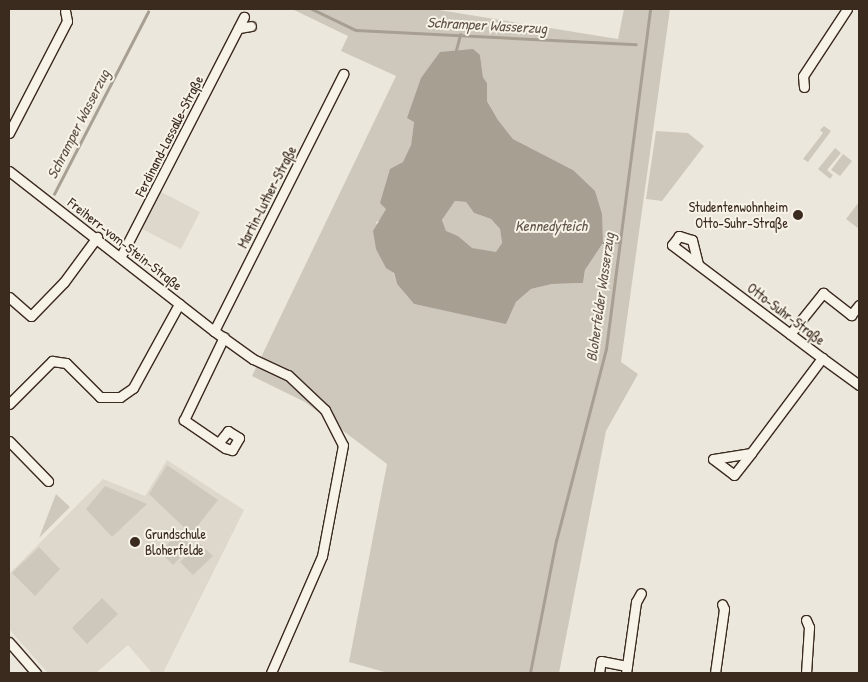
<!DOCTYPE html>
<html>
<head>
<meta charset="utf-8">
<style>
  body { margin:0 }
  #map { position:relative; width:868px; height:682px; overflow:hidden; background:#ece7dc; font-family:"Patrick Hand",sans-serif }
  div>[style] { position:absolute }
  [style*='--x'] { left:calc(var(--x)*1px); top:calc(var(--y)*1px); width:calc(var(--w)*1px); rotate:calc(var(--a)*1deg) }
  .built>* { inset:0; background:#ddd7cc }
  .green>* { inset:0; background:#cec8bc }
  .water>* { inset:0; background:#a89f93 }
  .stream>* { height:2.5px; margin:-1.25px; padding:0 1.25px; transform-origin:1.25px; border-radius:1.25px; background:#a89f93 }
  .roads { filter:drop-shadow(1px 0 #3b2a1e) drop-shadow(-1px 0 #3b2a1e) drop-shadow(0 1px #3b2a1e) drop-shadow(0 -1px #3b2a1e) }
  .minor>* { height:9px; margin:-4.5px; padding:0 4.5px; transform-origin:4.5px; border-radius:4.5px; background:#f7f3e8 }
  .dots>* { width:14px; height:14px; translate:-50% -50%; box-sizing:border-box; border:2px solid #f7f3e8; border-radius:50% }
  span { translate:-50% -50%; white-space:nowrap; text-align:center; line-height:1.15; -webkit-text-stroke:4px #f7f3e8; paint-order:stroke }
  .street-label { font-size:14px; color:#3b2a1e }
  .poi-label { font-size:14px; color:#3b2a1e }
  .right { translate:-100% -50%; text-align:right }
  .left { translate:0 -50%; text-align:left }
  .water-label { font-size:15px; color:#615347; font-style:italic }
  .frame { position:absolute; inset:0; border:10px solid #3b2a1e; pointer-events:none }
</style>
</head>
<body>
<div id="map">
  <div class="built">
    <i style="clip-path:polygon(161px 192px,200px 212px,181px 249px,142px 229px)"></i>
    <i style="clip-path:polygon(167px 460px,244px 510px,163px 673px,152px 673px,128px 645px,96px 673px,48px 673px,9px 629px,9px 574px,103px 479px,145px 496px)"></i>
  </div>
  <div class="green">
    <i style="clip-path:polygon(evenodd,292px 9px,433px 9px,618px 39px,624px 9px,670px 9px,621px 362px,638px 374px,606px 431px,559px 673px,388px 673px,349px 662px,387px 464px,305px 402px,252px 376px,396px 76px,341px 51px,348px 36px,292px 9px,480px 55px,483px 77px,487px 83px,487px 101px,498px 120px,513px 139px,573px 170px,603px 243px,585px 270px,583px 283px,552px 284px,531px 289px,516px 302px,506px 323px,414px 304px,397px 284px,376px 222px,382px 220px,411px 145px,414px 122px,480px 55px)"></i>
    <i style="clip-path:polygon(824px 126px,831px 131px,808px 162px,803px 159px,823px 133px,820px 130px)"></i>
    <i style="clip-path:polygon(656px 131px,688px 133px,704px 146px,662px 201px,646px 199px)"></i>
    <i style="clip-path:polygon(835px 148px,841px 153px,827px 170px,833px 175px,830px 179px,818px 169px)"></i>
    <i style="clip-path:polygon(843px 154px,852px 161px,840px 176px,831px 170px)"></i>
    <i style="clip-path:polygon(455px 201px,466px 202px,474px 213px,491px 219px,500px 229px,502px 243px,496px 253px,471px 248px,458px 236px,446px 232px,442px 220px)"></i>
    <i style="clip-path:polygon(859px 202px,859px 229px,846px 219px)"></i>
    <i style="clip-path:polygon(167px 465px,218px 500px,191px 534px,149px 494px)"></i>
    <i style="clip-path:polygon(105px 486px,147px 504px,112px 537px,86px 509px)"></i>
    <i style="clip-path:polygon(56px 494px,70px 507px,39px 538px)"></i>
    <i style="clip-path:polygon(179px 533px,192px 546px,173px 565px,160px 552px)"></i>
    <i style="clip-path:polygon(199px 543px,213px 556px,193px 575px,180px 562px)"></i>
    <i style="clip-path:polygon(39px 547px,60px 569px,35px 596px,12px 573px)"></i>
    <i style="clip-path:polygon(102px 598px,118px 614px,87px 644px,72px 628px)"></i>
  </div>
  <div class="water">
    <i style="clip-path:polygon(evenodd,473px 49px,480px 55px,483px 77px,487px 83px,487px 101px,498px 120px,513px 139px,573px 170px,595px 191px,602px 214px,603px 243px,585px 270px,583px 283px,552px 284px,531px 289px,516px 302px,506px 324px,414px 304px,397px 284px,394px 273px,386px 268px,376px 249px,373px 231px,386px 209px,380px 203px,390px 169px,403px 162px,411px 145px,414px 122px,407px 118px,421px 78px,440px 52px,473px 49px,455px 201px,466px 202px,474px 213px,491px 219px,500px 229px,502px 243px,496px 252px,472px 248px,458px 236px,446px 231px,442px 220px,455px 201px)"></i>
  </div>
  <div class="stream">
    <i style="--x:312;--y:9;--w:49;--a:25.5"></i>
    <i style="--x:356;--y:30;--w:280;--a:2.9"></i>
    <i style="--x:456;--y:50;--w:16;--a:-75"></i>
    <i style="--x:54;--y:194;--w:205;--a:-62.7"></i>
    <i style="--x:603;--y:243;--w:18;--a:0"></i>
    <i style="--x:530;--y:673;--w:135;--a:-78.9"></i>
    <i style="--x:556;--y:541;--w:198;--a:-75.4"></i>
    <i style="--x:606;--y:349;--w:343;--a:-82.6"></i>
  </div>
  <div class="roads">
    <div class="minor">
      <i style="--x:239;--y:28;--w:12;--a:-9"></i>
      <i style="--x:804;--y:87;--w:11;--a:-95"></i>
      <i style="--x:803;--y:76;--w:80;--a:-56.7"></i>
      <i style="--x:9;--y:133;--w:126;--a:-62.6"></i>
      <i style="--x:67;--y:21;--w:10;--a:-101"></i>
      <i style="--x:9;--y:171;--w:260;--a:38"></i>
      <i style="--x:214;--y:331;--w:48;--a:35.7"></i>
      <i style="--x:253;--y:359;--w:38;--a:25"></i>
      <i style="--x:288;--y:375;--w:51;--a:43.4"></i>
      <i style="--x:325;--y:410;--w:39;--a:63"></i>
      <i style="--x:343;--y:445;--w:113;--a:100.7"></i>
      <i style="--x:322;--y:556;--w:128;--a:113.6"></i>
      <i style="--x:121;--y:256;--w:269;--a:-62.8"></i>
      <i style="--x:698;--y:264;--w:25;--a:-104"></i>
      <i style="--x:692;--y:240;--w:14;--a:-163"></i>
      <i style="--x:679;--y:236;--w:11;--a:128"></i>
      <i style="--x:672;--y:245;--w:188;--a:37"></i>
      <i style="--x:822;--y:358;--w:46;--a:36.1"></i>
      <i style="--x:9;--y:297;--w:29;--a:41"></i>
      <i style="--x:31;--y:316;--w:47;--a:-45.9"></i>
      <i style="--x:64;--y:282;--w:56;--a:-53.7"></i>
      <i style="--x:214;--y:331;--w:288;--a:-63.3"></i>
      <i style="--x:790;--y:334;--w:53;--a:-51.2"></i>
      <i style="--x:823;--y:293;--w:36;--a:38"></i>
      <i style="--x:851;--y:315;--w:13;--a:-51"></i>
      <i style="--x:9;--y:404;--w:61;--a:-45"></i>
      <i style="--x:52;--y:361;--w:14;--a:8"></i>
      <i style="--x:66;--y:363;--w:48;--a:45"></i>
      <i style="--x:100;--y:397;--w:20;--a:0"></i>
      <i style="--x:120;--y:397;--w:16;--a:-35"></i>
      <i style="--x:133;--y:388;--w:96;--a:-61.3"></i>
      <i style="--x:9;--y:441;--w:56;--a:45.7"></i>
      <i style="--x:220;--y:441;--w:13;--a:-51"></i>
      <i style="--x:228;--y:431;--w:13;--a:32"></i>
      <i style="--x:239;--y:438;--w:14;--a:120"></i>
      <i style="--x:232;--y:450;--w:7;--a:-164"></i>
      <i style="--x:225;--y:448;--w:50;--a:-145.7"></i>
      <i style="--x:184;--y:420;--w:92;--a:-64.3"></i>
      <i style="--x:751;--y:453;--w:38;--a:171"></i>
      <i style="--x:713;--y:459;--w:26;--a:37"></i>
      <i style="--x:734;--y:475;--w:28;--a:-52"></i>
      <i style="--x:751;--y:453;--w:119;--a:-53.2"></i>
      <i style="--x:806;--y:620;--w:8;--a:67"></i>
      <i style="--x:809;--y:627;--w:46;--a:93.7"></i>
      <i style="--x:9;--y:642;--w:41;--a:48.9"></i>
      <i style="--x:627;--y:666;--w:65;--a:-82"></i>
      <i style="--x:636;--y:602;--w:10;--a:-61"></i>
      <i style="--x:599;--y:673;--w:12;--a:-81"></i>
      <i style="--x:601;--y:661;--w:26;--a:11"></i>
      <i style="--x:627;--y:666;--w:7;--a:98"></i>
      <i style="--x:715;--y:673;--w:65;--a:-82"></i>
      <i style="--x:724;--y:609;--w:5;--a:-112"></i>
    </div>
  </div>
  <div class="dots">
    <i style="left:798px;top:215px;background:#3b2a1e"></i>
    <i style="left:135px;top:542px;background:#3b2a1e"></i>
  </div>
  <div class="street-label">
    <span style="left:169px;top:136px;rotate:-63deg">Ferdinand-Lassalle-Straße</span>
    <span style="left:267px;top:197px;rotate:-63deg">Martin-Luther-Straße</span>
    <span style="left:125px;top:244px;rotate:38deg">Freiherr-vom-Stein-Straße</span>
    <span style="left:786px;top:314px;rotate:37deg">Otto-Suhr-Straße</span>
  </div>
  <div class="poi-label">
    <span class="right" style="left:788px;top:215px">Studentenwohnheim<br>Otto-Suhr-Straße</span>
    <span class="left" style="left:145px;top:542px">Grundschule<br>Bloherfelde</span>
  </div>
  <div class="water-label">
    <span style="left:487px;top:25px;rotate:3deg">Schramper Wasserzug</span>
    <span style="left:78px;top:124px;rotate:-63deg">Schramper Wasserzug</span>
    <span style="left:551px;top:226px">Kennedyteich</span>
    <span style="left:600px;top:297px;rotate:-82deg">Bloherfelder Wasserzug</span>
  </div>
  <div class="frame"></div>
</div>
</body>
</html>
